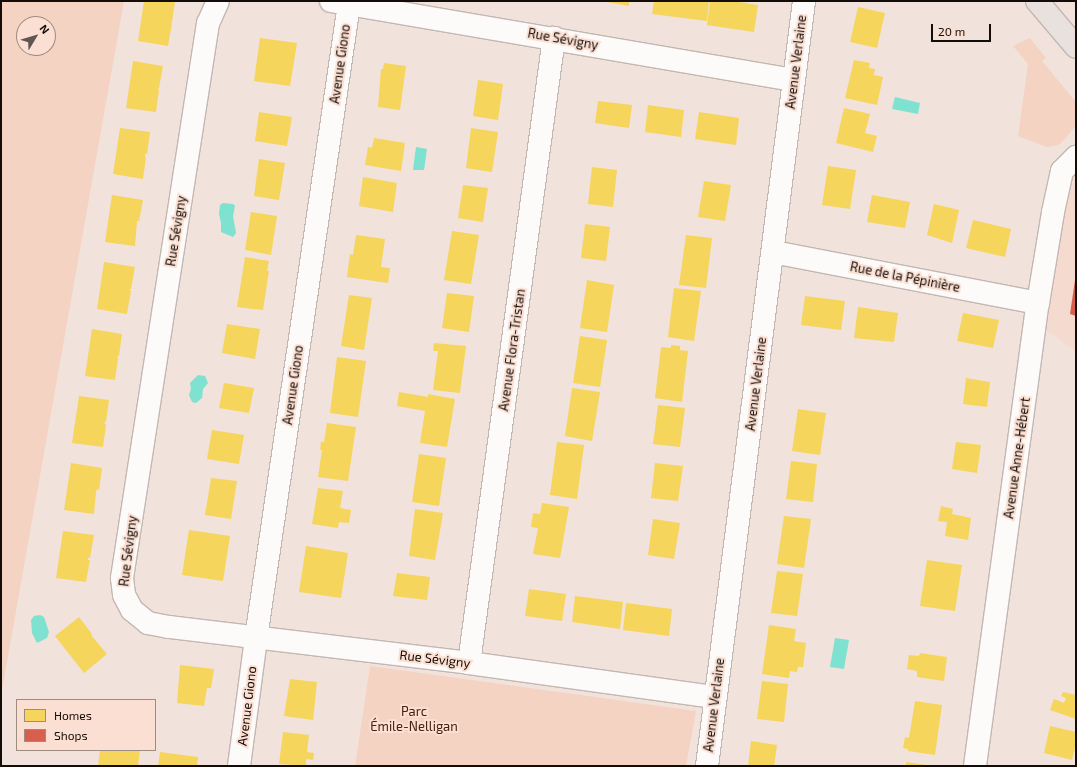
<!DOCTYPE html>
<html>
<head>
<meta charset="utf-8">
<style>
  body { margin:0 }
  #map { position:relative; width:1077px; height:767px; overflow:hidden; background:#f1e2db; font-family:"Exo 2",sans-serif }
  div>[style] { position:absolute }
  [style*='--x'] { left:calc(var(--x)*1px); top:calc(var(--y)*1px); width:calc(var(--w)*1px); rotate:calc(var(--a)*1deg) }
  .built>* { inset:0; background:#f5dbcf }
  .green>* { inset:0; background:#f5d3c2 }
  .water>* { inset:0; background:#7fe1d0 }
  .homes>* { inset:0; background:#f6d55c }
  .shops>* { inset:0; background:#d6604d }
  .roads { filter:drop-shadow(1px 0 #c3b7b2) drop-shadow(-1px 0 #c3b7b2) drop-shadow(0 1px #c3b7b2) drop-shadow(0 -1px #c3b7b2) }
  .minor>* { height:22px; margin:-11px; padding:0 11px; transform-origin:11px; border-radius:11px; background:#fdfbfa }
  .major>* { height:22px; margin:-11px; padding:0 11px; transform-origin:11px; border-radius:11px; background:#e8e1de }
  span { translate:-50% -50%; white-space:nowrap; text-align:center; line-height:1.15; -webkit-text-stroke:4px #fadfd2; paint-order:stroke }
  .street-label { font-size:13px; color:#140c08 }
  .park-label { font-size:13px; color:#44210d }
  .frame { position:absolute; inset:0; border:2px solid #140c08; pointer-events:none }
  .legend { position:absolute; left:16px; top:699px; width:140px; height:52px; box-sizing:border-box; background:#fadfd2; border:1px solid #9e8b81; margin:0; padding:5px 7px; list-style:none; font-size:12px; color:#140c08 }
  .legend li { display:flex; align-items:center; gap:8px; height:20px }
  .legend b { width:20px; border:1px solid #9e8b81 }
  .north { position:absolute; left:16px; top:16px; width:40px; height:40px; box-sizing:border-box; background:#fadfd2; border:1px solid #9e8b81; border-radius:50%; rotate:52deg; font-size:11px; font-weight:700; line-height:16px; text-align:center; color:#140c08 }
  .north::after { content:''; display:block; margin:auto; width:14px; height:18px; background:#615752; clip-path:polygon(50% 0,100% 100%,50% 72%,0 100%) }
  .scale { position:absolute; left:931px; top:24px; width:60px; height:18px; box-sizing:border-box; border:2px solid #140c08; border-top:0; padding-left:5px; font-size:12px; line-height:14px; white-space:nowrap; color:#140c08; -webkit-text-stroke:3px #fadfd2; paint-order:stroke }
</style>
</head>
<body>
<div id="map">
  <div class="built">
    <i style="clip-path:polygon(1076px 163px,1076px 351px,1046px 330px,1063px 208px)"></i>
  </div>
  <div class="green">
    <i style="clip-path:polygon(evenodd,1px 1px,124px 1px,1px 696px,1px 1px,24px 24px,48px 24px,48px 48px,24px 48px,24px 24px)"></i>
    <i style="clip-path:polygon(1030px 38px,1046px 58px,1042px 61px,1076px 102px,1076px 126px,1060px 144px,1054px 146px,1047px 147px,1018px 136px,1028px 64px,1013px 46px)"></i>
    <i style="clip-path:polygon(370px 666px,696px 711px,686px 766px,355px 766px)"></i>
  </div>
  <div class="water">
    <i style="clip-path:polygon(895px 97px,920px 103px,918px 114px,892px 109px)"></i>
    <i style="clip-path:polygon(416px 147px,427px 149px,424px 170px,413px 170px)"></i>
    <i style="clip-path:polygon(223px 203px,233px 204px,235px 206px,233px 216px,236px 233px,233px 237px,221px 232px,221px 223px,219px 214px,220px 205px)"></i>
    <i style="clip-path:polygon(198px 375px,205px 376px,208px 383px,203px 389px,202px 398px,196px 403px,192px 402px,189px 395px,191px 389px,190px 383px)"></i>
    <i style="clip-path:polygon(40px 615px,44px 617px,49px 632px,47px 638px,37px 643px,32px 633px,31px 620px,34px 616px)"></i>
    <i style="clip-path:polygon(835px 638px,849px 640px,844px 669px,830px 667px)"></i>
  </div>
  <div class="homes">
    <i style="clip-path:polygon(144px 1px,175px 1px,172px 22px,170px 21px,172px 23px,168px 46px,138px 41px)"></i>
    <i style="clip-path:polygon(602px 1px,629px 1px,629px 6px)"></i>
    <i style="clip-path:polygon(654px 1px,709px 1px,707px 21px,652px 14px)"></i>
    <i style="clip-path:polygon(710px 1px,733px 1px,758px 5px,754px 32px,707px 25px)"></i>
    <i style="clip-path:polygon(858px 7px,885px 13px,877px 48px,850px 42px)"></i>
    <i style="clip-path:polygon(260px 38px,297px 43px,290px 86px,254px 81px)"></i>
    <i style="clip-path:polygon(854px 60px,870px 63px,869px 68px,875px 69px,874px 75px,883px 77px,877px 105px,845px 98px)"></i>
    <i style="clip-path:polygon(133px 61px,163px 66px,159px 88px,157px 90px,159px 90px,156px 112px,126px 108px)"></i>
    <i style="clip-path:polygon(384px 63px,406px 66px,400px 110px,378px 107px,381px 69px,383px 69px)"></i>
    <i style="clip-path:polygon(478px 80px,503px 84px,498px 120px,473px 116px)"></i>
    <i style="clip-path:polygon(598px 101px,632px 105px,629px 128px,595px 123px)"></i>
    <i style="clip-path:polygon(648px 105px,684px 110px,681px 137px,645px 132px)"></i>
    <i style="clip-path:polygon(844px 108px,870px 114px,865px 133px,877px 136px,873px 152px,836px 143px)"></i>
    <i style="clip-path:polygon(259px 112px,292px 117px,287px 146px,255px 141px)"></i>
    <i style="clip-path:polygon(699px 112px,739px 118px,736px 145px,695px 139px)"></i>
    <i style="clip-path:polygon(120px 128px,150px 132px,147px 154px,145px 154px,145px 157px,146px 157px,143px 179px,113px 174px)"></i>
    <i style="clip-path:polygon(471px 128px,498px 132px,492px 172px,466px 168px)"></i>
    <i style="clip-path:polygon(374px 138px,405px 143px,401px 171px,365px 165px,368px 147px,372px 148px)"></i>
    <i style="clip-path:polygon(259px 159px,285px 163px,279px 200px,254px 196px)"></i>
    <i style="clip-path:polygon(828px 166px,856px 170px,850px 209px,822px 205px)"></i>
    <i style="clip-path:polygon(592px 167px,617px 170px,613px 207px,588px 204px)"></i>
    <i style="clip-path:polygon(363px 177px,397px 183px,393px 212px,359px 206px)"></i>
    <i style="clip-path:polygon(704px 181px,731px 185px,725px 221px,698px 217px)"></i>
    <i style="clip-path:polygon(463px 185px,488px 188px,483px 222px,458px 218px)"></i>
    <i style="clip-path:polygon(112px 195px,143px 200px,139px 221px,137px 221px,135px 246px,105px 242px)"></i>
    <i style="clip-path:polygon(872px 195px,910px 202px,905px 228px,867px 222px)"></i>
    <i style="clip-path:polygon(934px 204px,959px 210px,952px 243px,927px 235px)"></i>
    <i style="clip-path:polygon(251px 212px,277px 216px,271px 255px,245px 250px)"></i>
    <i style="clip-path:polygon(973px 220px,1011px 229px,1005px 257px,966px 248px)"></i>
    <i style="clip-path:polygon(585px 224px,610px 227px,606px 261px,581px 258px)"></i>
    <i style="clip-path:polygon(452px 231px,479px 235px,471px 284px,444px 280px)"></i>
    <i style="clip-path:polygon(356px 235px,385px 239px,381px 267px,390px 268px,388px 283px,347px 277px,350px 254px,353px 255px)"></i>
    <i style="clip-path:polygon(686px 235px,712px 238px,706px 288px,679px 285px)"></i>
    <i style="clip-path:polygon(245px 257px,269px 261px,267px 271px,269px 271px,263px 310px,237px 307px)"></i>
    <i style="clip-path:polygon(104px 262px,135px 267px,131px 289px,129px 289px,131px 291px,127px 314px,97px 309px)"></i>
    <i style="clip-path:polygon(587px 280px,614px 285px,607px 332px,580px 328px)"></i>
    <i style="clip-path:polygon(674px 288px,701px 291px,694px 341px,668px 337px)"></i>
    <i style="clip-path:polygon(447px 293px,474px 296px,469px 332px,442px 328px)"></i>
    <i style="clip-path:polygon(349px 295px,372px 298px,364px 350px,341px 346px)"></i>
    <i style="clip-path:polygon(805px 296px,845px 301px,841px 330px,801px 325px)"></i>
    <i style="clip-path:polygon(858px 307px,898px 313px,894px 342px,854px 338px)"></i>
    <i style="clip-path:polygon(963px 313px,999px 320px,993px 348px,957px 341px)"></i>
    <i style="clip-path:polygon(227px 324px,260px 329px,255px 359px,222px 353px)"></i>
    <i style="clip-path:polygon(92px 329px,122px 334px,119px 356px,117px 355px,118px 359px,115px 380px,85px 376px)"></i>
    <i style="clip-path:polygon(580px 336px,607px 340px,600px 387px,573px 383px)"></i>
    <i style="clip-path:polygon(434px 343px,466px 346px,460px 393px,433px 390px,438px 351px,433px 351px)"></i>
    <i style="clip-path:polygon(671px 345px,680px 346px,680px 350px,688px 351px,682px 402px,655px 398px,661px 347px,671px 348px)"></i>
    <i style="clip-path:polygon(337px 357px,366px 361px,358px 417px,330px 413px)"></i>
    <i style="clip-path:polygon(966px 378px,990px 382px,987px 407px,963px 404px)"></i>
    <i style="clip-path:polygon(224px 383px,254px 388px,249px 413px,219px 408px)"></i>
    <i style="clip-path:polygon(572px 388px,600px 392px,592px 441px,565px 436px)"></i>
    <i style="clip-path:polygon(399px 392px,428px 397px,428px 394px,455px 399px,447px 447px,420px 443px,425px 411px,397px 406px)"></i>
    <i style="clip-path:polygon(79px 396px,109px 400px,106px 422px,104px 422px,106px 425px,103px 447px,72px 443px)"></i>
    <i style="clip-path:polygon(658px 405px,685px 408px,680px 447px,653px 444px)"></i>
    <i style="clip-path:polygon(798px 409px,826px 413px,820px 455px,792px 451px)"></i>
    <i style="clip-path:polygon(327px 423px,356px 427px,348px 481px,318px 477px,322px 450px,320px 450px,321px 442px,324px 442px)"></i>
    <i style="clip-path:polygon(212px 430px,244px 435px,239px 464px,207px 459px)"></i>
    <i style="clip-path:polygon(557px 442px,584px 445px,577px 499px,550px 495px)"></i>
    <i style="clip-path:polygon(956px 442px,981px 445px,977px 473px,952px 469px)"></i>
    <i style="clip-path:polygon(419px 454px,446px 458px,439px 506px,412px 502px)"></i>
    <i style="clip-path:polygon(791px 461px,817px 464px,813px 502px,786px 499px)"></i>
    <i style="clip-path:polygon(71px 463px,102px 468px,99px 490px,97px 489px,96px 492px,94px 514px,64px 510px)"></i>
    <i style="clip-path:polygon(655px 463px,683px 466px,678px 501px,651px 498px)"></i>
    <i style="clip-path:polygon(211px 478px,237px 481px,231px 519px,205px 515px)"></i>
    <i style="clip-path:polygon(318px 488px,343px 491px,340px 508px,351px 510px,349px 523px,339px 522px,338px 528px,312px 524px)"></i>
    <i style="clip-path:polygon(542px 503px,569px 507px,560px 558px,533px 554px,538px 528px,531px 527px,533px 513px,540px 514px)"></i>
    <i style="clip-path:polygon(941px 506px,953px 509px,952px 514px,971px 518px,968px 540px,945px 536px,947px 522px,938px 521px)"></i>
    <i style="clip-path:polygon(415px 509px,443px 513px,435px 560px,409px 556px)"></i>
    <i style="clip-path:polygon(784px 516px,811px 519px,804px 568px,777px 564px)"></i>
    <i style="clip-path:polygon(653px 519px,680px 523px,674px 559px,648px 555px)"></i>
    <i style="clip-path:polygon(189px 530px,230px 536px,223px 581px,182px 575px)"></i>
    <i style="clip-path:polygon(63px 531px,94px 535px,90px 558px,88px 558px,88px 560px,90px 560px,86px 582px,56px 578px)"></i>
    <i style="clip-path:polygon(306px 546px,348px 553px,341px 598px,299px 592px)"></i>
    <i style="clip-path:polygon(927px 560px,962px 565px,955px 611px,920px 606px)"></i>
    <i style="clip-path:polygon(777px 571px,803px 574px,797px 616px,771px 613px)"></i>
    <i style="clip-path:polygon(397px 573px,430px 577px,427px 600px,393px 596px)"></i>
    <i style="clip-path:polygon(529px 589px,566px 594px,562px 621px,525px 616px)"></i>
    <i style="clip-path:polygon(575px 596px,623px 602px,620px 629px,572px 622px)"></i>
    <i style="clip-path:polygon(626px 603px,672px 609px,669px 636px,623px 630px)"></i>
    <i style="clip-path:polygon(79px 617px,92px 634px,91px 635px,107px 654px,84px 673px,55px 636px)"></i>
    <i style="clip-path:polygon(769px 625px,796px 629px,794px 641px,806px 643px,803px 667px,798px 667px,797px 672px,790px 671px,789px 678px,762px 674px)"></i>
    <i style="clip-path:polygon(920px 653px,947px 657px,944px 681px,917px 677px,917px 671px,907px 669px,909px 655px,919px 656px)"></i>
    <i style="clip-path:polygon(180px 665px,214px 669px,211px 688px,207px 688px,204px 706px,177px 703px)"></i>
    <i style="clip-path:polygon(290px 679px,317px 682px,313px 720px,284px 716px)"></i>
    <i style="clip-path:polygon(762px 681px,788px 684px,784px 722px,757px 719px)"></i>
    <i style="clip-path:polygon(1063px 692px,1076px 695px,1076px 719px,1050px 710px,1054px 699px,1064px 703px,1066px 698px,1061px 696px)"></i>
    <i style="clip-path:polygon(915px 701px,942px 705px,935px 755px,908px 751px,908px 749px,903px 748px,905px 737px,909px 738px)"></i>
    <i style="clip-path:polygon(1050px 726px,1076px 732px,1076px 744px,1072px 760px,1044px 753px)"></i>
    <i style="clip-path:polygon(283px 732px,309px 735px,307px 752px,314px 753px,313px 760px,306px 759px,306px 766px,279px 764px)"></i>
    <i style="clip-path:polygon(751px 741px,777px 745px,774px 766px,748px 766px)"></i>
    <i style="clip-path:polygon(100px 750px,140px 750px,138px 766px,98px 766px)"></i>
    <i style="clip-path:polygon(160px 752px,198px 757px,197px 766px,158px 766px)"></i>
    <i style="clip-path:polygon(906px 762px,927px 765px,927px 766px,906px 766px)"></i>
  </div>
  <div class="shops">
    <i style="clip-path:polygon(1075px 280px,1076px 280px,1076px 316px,1070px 314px)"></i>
  </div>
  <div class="roads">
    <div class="minor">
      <i style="--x:218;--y:1;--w:24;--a:114"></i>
      <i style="--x:208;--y:23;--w:562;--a:98.81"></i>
      <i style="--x:122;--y:578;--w:17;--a:83"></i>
      <i style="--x:124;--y:595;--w:17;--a:62"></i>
      <i style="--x:132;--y:610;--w:21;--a:39"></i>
      <i style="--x:148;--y:623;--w:21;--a:11"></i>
      <i style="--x:169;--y:627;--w:302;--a:6.8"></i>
      <i style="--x:469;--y:663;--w:248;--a:7.9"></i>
      <i style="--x:331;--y:1;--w:469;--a:9.7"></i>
      <i style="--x:773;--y:252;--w:270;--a:10.9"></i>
      <i style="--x:469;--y:663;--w:631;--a:-82.26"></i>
      <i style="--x:239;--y:766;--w:129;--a:-82.4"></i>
      <i style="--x:256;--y:638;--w:641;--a:-81.65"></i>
      <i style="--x:707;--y:766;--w:771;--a:-82.77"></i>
      <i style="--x:975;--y:766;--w:467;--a:-82.3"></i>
      <i style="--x:1038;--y:303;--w:92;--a:-80.6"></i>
      <i style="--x:1053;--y:212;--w:42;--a:-77.6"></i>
      <i style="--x:1062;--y:171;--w:20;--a:-45"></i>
    </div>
    <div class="major">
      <i style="--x:1037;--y:1;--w:60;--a:49.7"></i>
    </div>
  </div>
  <div class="street-label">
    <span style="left:563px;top:39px;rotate:10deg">Rue Sévigny</span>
    <span style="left:796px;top:62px;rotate:-83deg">Avenue Verlaine</span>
    <span style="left:340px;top:64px;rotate:-82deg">Avenue Giono</span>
    <span style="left:176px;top:231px;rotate:-81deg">Rue Sévigny</span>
    <span style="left:905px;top:277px;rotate:11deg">Rue de la Pépinière</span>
    <span style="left:512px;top:350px;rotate:-82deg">Avenue Flora-Tristan</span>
    <span style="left:756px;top:384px;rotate:-83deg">Avenue Verlaine</span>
    <span style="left:293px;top:385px;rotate:-82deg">Avenue Giono</span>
    <span style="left:1017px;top:458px;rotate:-82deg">Avenue Anne-Hébert</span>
    <span style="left:128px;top:551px;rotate:-83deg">Rue Sévigny</span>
    <span style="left:435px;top:659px;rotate:7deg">Rue Sévigny</span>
    <span style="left:714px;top:705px;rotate:-83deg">Avenue Verlaine</span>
    <span style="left:247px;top:706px;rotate:-83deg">Avenue Giono</span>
  </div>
  <div class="park-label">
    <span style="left:414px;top:719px">Parc<br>Émile-Nelligan</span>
  </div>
  <div class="frame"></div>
  <ul class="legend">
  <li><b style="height:11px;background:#f6d55c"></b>Homes</li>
  <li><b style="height:11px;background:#d6604d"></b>Shops</li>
  </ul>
  <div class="north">N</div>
  <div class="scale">20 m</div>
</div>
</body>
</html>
